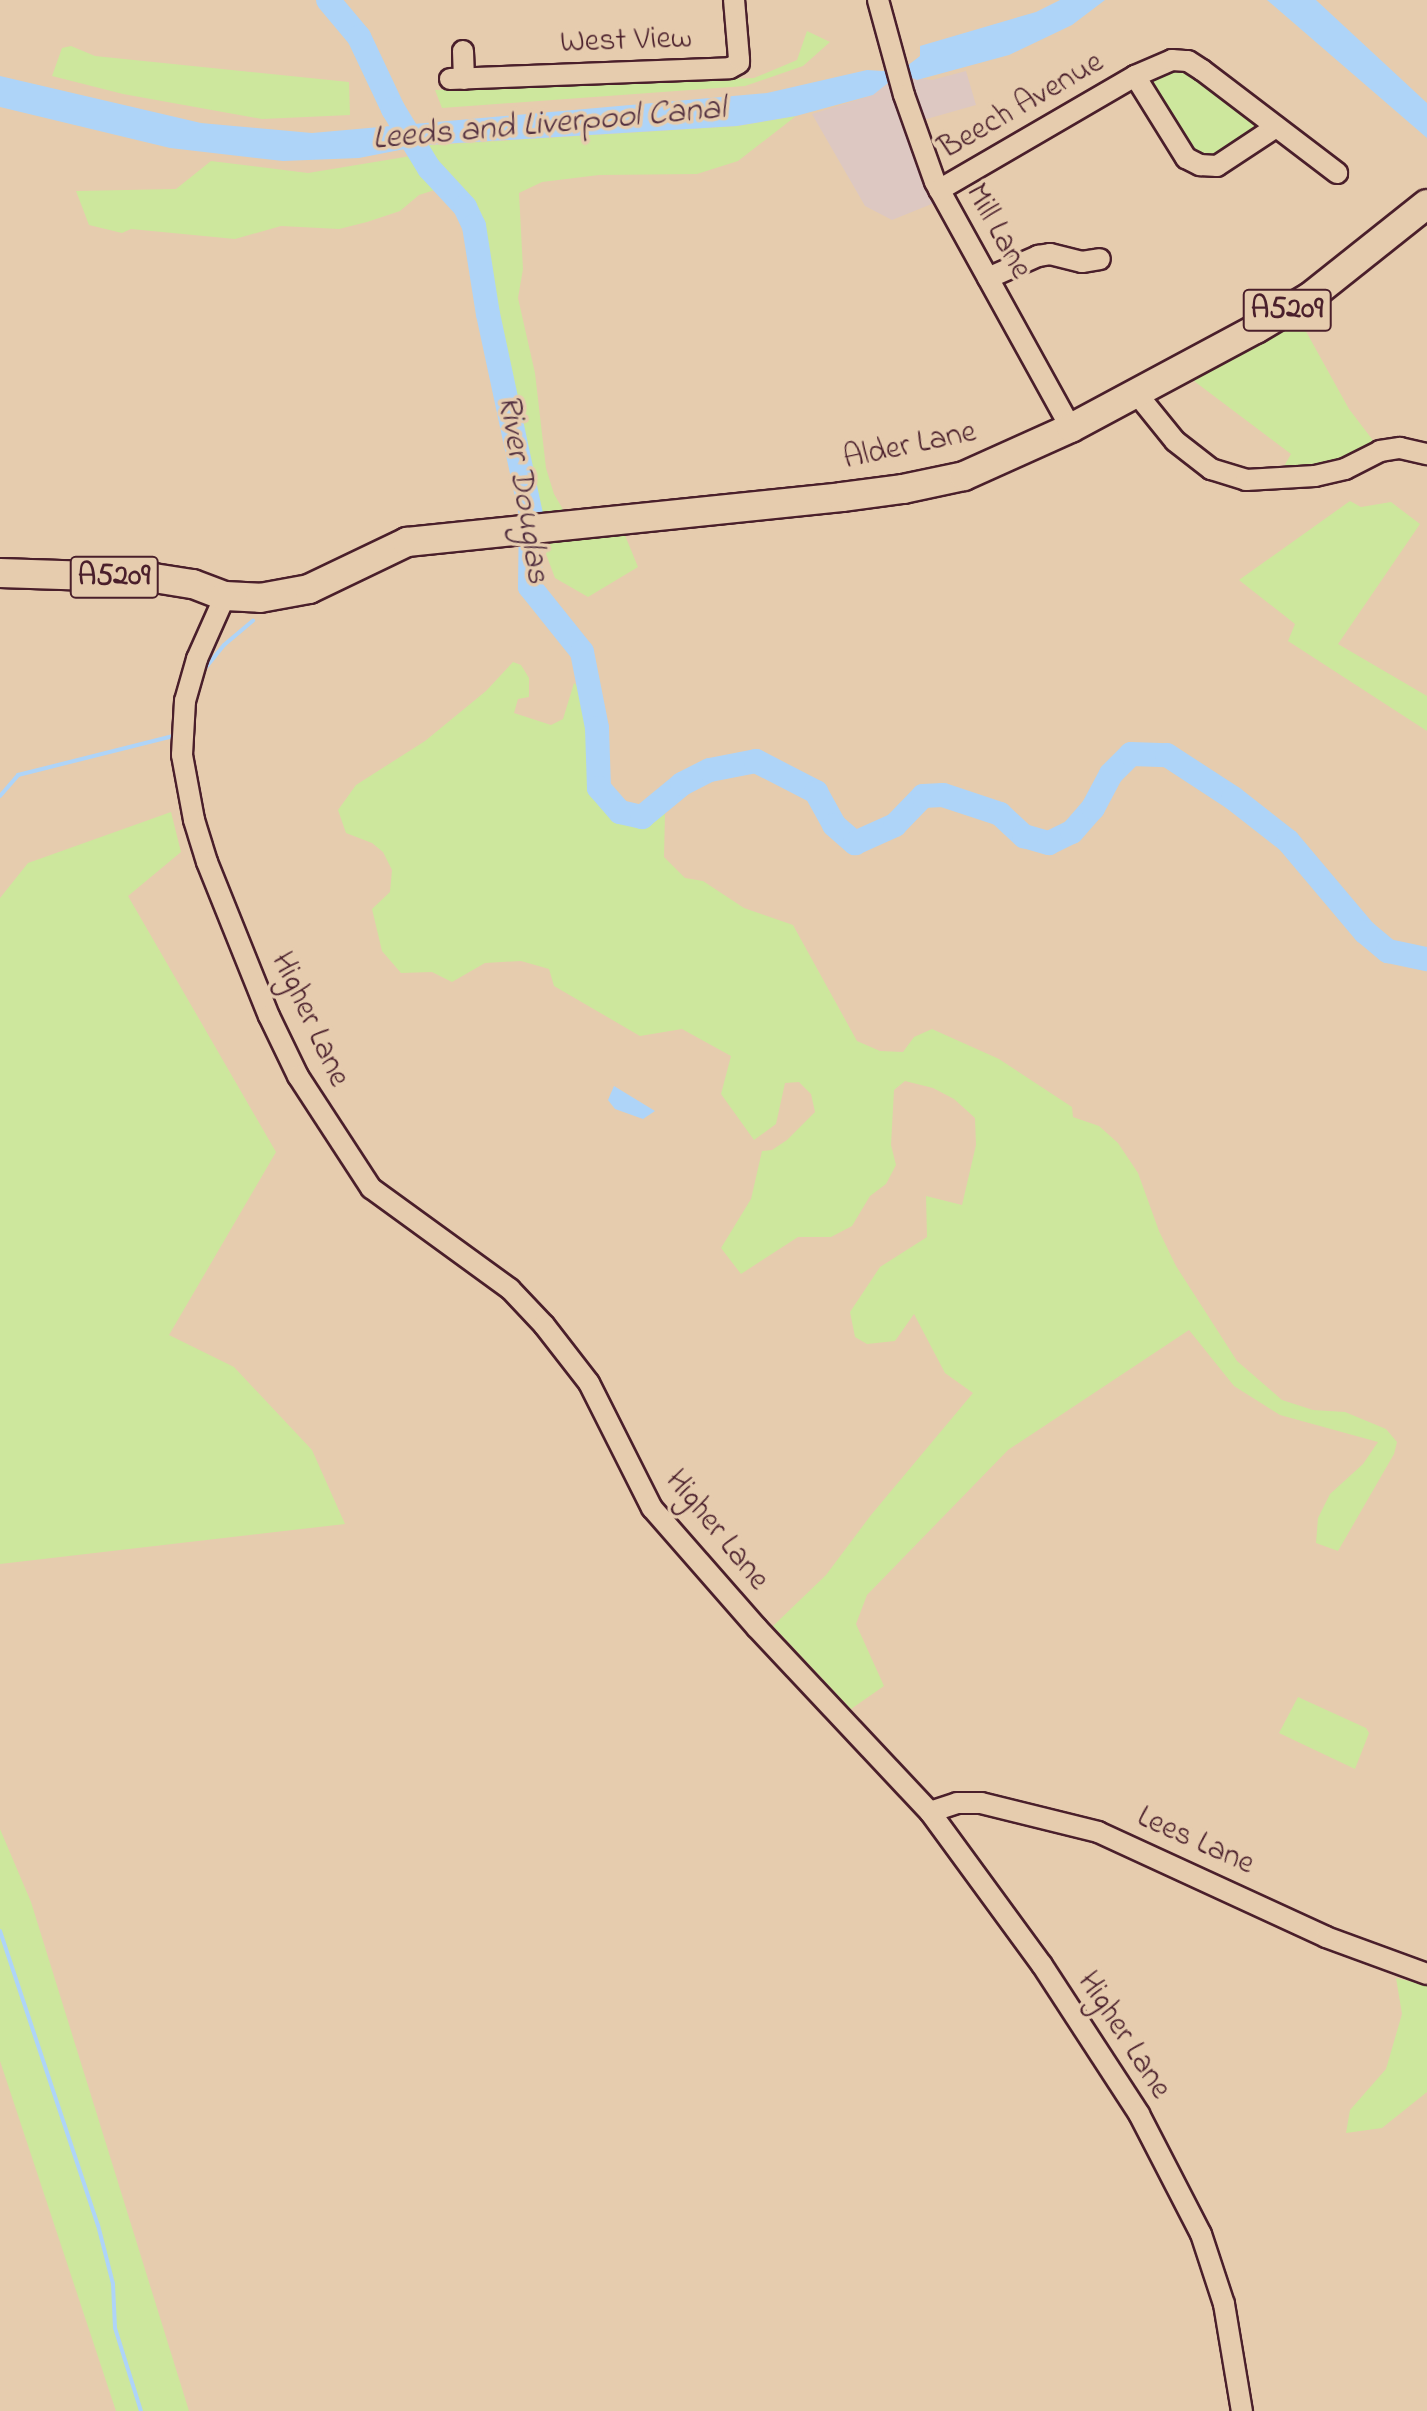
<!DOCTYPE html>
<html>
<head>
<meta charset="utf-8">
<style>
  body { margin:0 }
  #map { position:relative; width:1427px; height:2411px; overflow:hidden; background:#e6ccae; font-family:"Indie Flower",sans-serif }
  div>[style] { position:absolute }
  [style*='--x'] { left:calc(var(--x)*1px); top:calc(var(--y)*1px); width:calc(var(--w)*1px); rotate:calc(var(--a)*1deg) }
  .built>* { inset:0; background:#ddc8c2 }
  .green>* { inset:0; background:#cde79d }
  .water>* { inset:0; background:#aed4f8 }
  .stream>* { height:4px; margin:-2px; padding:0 2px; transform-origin:2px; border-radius:2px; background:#aed4f8 }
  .river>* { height:24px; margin:-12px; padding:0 12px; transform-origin:12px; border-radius:12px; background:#aed4f8 }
  .roads { filter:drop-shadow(2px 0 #4a1f2b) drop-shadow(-2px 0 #4a1f2b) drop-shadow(0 2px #4a1f2b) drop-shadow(0 -2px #4a1f2b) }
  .minor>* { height:20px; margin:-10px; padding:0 10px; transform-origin:10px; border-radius:10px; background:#e6ccae }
  .highway>* { height:28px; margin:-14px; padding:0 14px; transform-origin:14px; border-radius:14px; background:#e6ccae }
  span { translate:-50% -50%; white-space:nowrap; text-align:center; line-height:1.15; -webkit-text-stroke:7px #e6ccae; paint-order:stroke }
  .shield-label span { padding:2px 6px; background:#e6ccae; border:2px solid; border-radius:6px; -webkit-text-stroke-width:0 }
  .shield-label { font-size:30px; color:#4a1f2b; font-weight:700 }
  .street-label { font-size:32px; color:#4a1f2b }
  .water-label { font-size:34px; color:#543140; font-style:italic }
</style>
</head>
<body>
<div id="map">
  <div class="built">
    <i style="clip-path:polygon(966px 71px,976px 105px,909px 124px,939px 201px,892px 220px,865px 206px,812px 114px,873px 95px,888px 83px,910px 77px,932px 80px)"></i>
  </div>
  <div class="green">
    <i style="clip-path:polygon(807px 31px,830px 42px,803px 66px,745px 86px,442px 108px,435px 90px,754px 78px,797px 60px)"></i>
    <i style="clip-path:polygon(71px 46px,95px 56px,349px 82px,350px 115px,262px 119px,123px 94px,52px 76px,62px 48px)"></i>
    <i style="clip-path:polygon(1188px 69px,1260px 126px,1211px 156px,1194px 154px,1149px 82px,1166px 70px)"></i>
    <i style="clip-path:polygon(796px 116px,738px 161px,697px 174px,599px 175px,542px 182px,519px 193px,523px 269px,518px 298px,535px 373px,546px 468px,554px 494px,571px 523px,532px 526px,474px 226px,465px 207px,435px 174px,444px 187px,419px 195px,400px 211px,367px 222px,339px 229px,281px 226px,235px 239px,131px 229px,122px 233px,89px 225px,76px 191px,176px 189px,211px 161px,308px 173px,417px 155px,425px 164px,416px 146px,737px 126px)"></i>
    <i style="clip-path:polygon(1298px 317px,1349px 409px,1375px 443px,1355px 460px,1279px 475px,1291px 454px,1186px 375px)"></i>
    <i style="clip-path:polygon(1350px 501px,1361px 507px,1391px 502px,1420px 524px,1338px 644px,1427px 696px,1427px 731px,1288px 641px,1295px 624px,1239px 580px)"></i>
    <i style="clip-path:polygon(622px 528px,638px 567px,588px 597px,555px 578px,546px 554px,552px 537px)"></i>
    <i style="clip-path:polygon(513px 662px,521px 665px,529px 678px,529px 697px,518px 699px,514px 713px,551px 725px,563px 719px,574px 683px,583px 691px,589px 722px,591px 786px,600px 798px,613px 812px,627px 818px,665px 813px,664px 857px,685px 878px,703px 881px,744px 908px,793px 925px,857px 1041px,880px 1051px,903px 1052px,914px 1037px,932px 1029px,999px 1059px,1072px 1107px,1073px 1117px,1099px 1126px,1118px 1143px,1138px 1173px,1159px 1231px,1176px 1266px,1237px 1361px,1282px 1400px,1313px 1410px,1345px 1412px,1386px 1429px,1397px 1442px,1394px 1454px,1338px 1551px,1316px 1543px,1318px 1518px,1330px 1494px,1363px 1464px,1378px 1442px,1280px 1415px,1234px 1386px,1189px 1330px,1008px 1450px,867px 1595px,856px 1624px,884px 1686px,851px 1709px,773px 1626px,826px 1575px,871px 1515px,973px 1393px,945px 1373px,914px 1314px,895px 1341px,867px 1344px,855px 1337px,850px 1312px,880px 1267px,927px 1237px,926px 1196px,962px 1205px,976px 1145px,975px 1118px,954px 1099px,933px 1088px,905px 1081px,894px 1090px,891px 1145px,896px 1165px,886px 1184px,870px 1196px,852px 1226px,831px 1237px,798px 1237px,741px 1274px,721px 1248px,751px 1199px,762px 1151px,772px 1150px,787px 1140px,815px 1112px,811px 1094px,799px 1082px,785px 1083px,776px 1124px,754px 1140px,721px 1094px,731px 1056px,682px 1029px,640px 1036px,554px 986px,549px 969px,521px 961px,485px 963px,452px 982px,432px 972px,401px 973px,382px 951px,372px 909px,390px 892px,392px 870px,383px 852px,372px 843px,346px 833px,338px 810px,356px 785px,425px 741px,486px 691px)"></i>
    <i style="clip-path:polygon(171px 812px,181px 852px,128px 896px,276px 1152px,169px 1335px,234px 1367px,312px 1450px,345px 1524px,0 1564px,0 898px,28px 863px)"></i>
    <i style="clip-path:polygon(1298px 1697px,1366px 1728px,1369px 1733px,1355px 1769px,1279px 1733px)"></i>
    <i style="clip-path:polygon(0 1829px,31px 1902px,189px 2411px,116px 2411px,0 2061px)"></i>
    <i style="clip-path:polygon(1396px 1978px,1427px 1985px,1427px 2092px,1382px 2128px,1346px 2133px,1350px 2110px,1386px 2069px,1402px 2014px)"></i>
  </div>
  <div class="water">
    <i style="clip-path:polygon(1060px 0,1105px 0,1072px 25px,1009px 55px,917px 80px,910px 77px,888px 83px,873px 95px,796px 116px,737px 126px,425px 145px,359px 158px,283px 161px,170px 148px,0 107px,0 76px,201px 123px,312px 133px,767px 93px,867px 70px,883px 71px,907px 66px,920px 56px,920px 46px,1036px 12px)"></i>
    <i style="clip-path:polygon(1267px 0,1316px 0,1427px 103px,1427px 138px)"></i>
    <i style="clip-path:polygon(614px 1086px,655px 1111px,643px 1119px,615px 1109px,608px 1100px)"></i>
  </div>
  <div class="stream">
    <i style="--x:203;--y:671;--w:33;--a:-51"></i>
    <i style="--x:224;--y:645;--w:38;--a:-40"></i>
    <i style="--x:0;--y:796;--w:28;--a:-49"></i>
    <i style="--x:18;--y:775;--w:160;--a:-14.1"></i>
    <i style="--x:0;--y:1931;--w:310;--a:71.6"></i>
    <i style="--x:98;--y:2225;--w:61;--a:75.7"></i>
    <i style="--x:113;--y:2284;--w:44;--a:87.4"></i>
    <i style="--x:115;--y:2328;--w:87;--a:72.6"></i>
  </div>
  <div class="river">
    <i style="--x:328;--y:0;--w:48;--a:50"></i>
    <i style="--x:359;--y:37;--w:80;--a:64.7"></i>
    <i style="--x:393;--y:109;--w:69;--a:58.6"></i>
    <i style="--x:429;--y:168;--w:53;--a:47.3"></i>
    <i style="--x:465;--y:207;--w:21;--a:65"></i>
    <i style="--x:474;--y:226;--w:89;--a:81"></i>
    <i style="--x:488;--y:314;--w:206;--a:77.9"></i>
    <i style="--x:531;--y:515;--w:72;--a:90.8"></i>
    <i style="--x:530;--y:587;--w:83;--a:51.3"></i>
    <i style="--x:582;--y:652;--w:77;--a:78.8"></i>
    <i style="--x:597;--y:728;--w:60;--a:88.1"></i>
    <i style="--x:599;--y:788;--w:32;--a:49"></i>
    <i style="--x:620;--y:812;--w:23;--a:13"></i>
    <i style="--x:642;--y:817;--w:52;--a:-39.5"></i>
    <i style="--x:682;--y:784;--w:31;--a:-27"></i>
    <i style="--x:710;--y:770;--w:47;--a:-11.1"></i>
    <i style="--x:756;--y:761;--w:68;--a:27.3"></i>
    <i style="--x:816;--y:792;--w:38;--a:61"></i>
    <i style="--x:834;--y:825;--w:28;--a:41"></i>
    <i style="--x:855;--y:843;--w:44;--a:-24.2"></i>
    <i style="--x:895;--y:825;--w:40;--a:-46"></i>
    <i style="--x:923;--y:796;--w:20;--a:-3"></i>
    <i style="--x:943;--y:795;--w:60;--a:18.4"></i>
    <i style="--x:1000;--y:814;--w:33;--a:43"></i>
    <i style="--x:1024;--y:836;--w:26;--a:16"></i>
    <i style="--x:1049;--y:843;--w:25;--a:-26"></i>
    <i style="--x:1072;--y:832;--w:32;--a:-49"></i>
    <i style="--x:1093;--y:808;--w:38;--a:-62"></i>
    <i style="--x:1111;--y:774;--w:28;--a:-45"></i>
    <i style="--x:1131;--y:754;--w:36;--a:2"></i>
    <i style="--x:1167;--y:755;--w:79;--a:33.1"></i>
    <i style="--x:1233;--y:798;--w:70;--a:38"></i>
    <i style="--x:1288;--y:841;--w:119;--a:49.8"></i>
    <i style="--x:1365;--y:932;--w:30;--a:40"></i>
    <i style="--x:1388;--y:951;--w:40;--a:12"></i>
  </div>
  <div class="roads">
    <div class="minor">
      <i style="--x:878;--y:0;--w:98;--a:74.7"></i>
      <i style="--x:904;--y:95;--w:92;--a:70.4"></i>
      <i style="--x:935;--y:182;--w:281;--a:61.1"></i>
      <i style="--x:463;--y:51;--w:28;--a:88"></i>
      <i style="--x:1135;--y:76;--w:97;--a:58.1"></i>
      <i style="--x:1186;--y:158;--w:16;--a:27"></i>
      <i style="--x:1200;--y:165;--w:17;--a:3"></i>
      <i style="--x:1217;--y:166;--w:71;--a:-33.5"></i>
      <i style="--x:450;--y:79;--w:280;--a:-2.2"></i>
      <i style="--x:730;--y:68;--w:10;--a:-29"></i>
      <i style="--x:739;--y:63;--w:4;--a:-90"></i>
      <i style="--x:739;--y:59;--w:59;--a:-94.8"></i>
      <i style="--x:939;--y:190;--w:227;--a:-30.2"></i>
      <i style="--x:1135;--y:76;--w:40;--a:-23.4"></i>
      <i style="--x:1172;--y:60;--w:16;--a:4"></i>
      <i style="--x:1188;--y:61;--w:17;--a:33"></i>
      <i style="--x:1202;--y:70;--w:170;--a:37.3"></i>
      <i style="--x:988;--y:278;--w:55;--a:-23.7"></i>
      <i style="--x:1038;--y:256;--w:12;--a:-9"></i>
      <i style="--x:1050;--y:254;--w:33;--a:14"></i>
      <i style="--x:1082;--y:262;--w:18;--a:-9"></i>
      <i style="--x:1137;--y:394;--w:60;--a:51"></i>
      <i style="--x:1175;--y:441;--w:46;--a:37.9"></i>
      <i style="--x:1211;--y:469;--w:37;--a:17"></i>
      <i style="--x:1246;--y:480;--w:69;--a:-3.3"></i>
      <i style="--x:1315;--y:476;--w:31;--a:-13"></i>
      <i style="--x:1345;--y:469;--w:39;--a:-27"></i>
      <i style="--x:1380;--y:451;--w:20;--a:-9"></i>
      <i style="--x:1400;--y:448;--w:28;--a:13"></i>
      <i style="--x:225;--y:596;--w:69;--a:114"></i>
      <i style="--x:197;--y:659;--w:44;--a:105.9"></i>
      <i style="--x:185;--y:701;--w:54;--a:93.2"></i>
      <i style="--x:182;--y:755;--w:66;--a:79.5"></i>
      <i style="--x:194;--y:820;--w:44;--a:72.8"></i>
      <i style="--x:207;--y:862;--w:166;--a:68.1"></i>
      <i style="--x:269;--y:1016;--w:67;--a:64.2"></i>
      <i style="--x:298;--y:1076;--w:134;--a:56.9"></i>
      <i style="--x:371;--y:1188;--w:172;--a:36"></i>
      <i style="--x:510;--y:1289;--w:50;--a:46.6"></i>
      <i style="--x:544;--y:1325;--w:73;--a:52.2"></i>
      <i style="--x:589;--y:1383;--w:140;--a:63.3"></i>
      <i style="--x:652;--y:1508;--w:159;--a:48.8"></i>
      <i style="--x:757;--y:1628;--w:253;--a:46.8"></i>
      <i style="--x:930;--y:1812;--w:190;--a:53.8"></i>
      <i style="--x:1042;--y:1965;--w:178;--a:56.9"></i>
      <i style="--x:1139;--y:2114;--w:135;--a:62.7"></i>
      <i style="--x:1201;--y:2234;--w:74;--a:71.8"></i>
      <i style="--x:1224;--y:2304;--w:109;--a:80.5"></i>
      <i style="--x:930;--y:1812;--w:28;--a:-18"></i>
      <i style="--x:957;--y:1803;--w:24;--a:0"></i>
      <i style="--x:981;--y:1803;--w:121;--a:13.9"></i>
      <i style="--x:1098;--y:1832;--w:251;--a:24.7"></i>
      <i style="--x:1326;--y:1937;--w:108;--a:20.1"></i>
    </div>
    <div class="highway">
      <i style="--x:0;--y:573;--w:154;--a:1.9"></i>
      <i style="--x:154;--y:578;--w:39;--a:9"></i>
      <i style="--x:193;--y:584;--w:34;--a:21"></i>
      <i style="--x:225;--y:596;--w:35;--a:3"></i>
      <i style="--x:260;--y:598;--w:50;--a:-10.4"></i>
      <i style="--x:309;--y:589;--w:109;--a:-25.6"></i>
      <i style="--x:407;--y:542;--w:437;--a:-5.9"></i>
      <i style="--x:842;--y:497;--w:62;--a:-7.5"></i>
      <i style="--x:903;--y:489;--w:62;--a:-12"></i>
      <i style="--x:964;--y:476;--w:117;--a:-24.2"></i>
      <i style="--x:1071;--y:428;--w:210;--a:-28.2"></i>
      <i style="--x:1256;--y:329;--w:63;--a:-30.7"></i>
      <i style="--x:1310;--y:297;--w:149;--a:-38.5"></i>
    </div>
  </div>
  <div class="shield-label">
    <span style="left:1287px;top:310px">A5209</span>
    <span style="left:114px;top:577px">A5209</span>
  </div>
  <div class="street-label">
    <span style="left:626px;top:42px;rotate:-2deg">West View</span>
    <span style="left:1022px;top:107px;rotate:-30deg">Beech Avenue</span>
    <span style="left:997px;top:232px;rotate:61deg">Mill Lane</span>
    <span style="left:910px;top:447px;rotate:-12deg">Alder Lane</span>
    <span style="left:309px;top:1020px;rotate:65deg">Higher Lane</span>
    <span style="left:716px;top:1531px;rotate:51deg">Higher Lane</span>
    <span style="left:1195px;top:1842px;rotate:24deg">Lees Lane</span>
    <span style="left:1123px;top:2036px;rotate:57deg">Higher Lane</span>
  </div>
  <div class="water-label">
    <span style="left:549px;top:125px;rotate:-5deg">Leeds and Liverpool Canal</span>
    <span style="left:522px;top:489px;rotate:81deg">River Douglas</span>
  </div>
</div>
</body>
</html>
